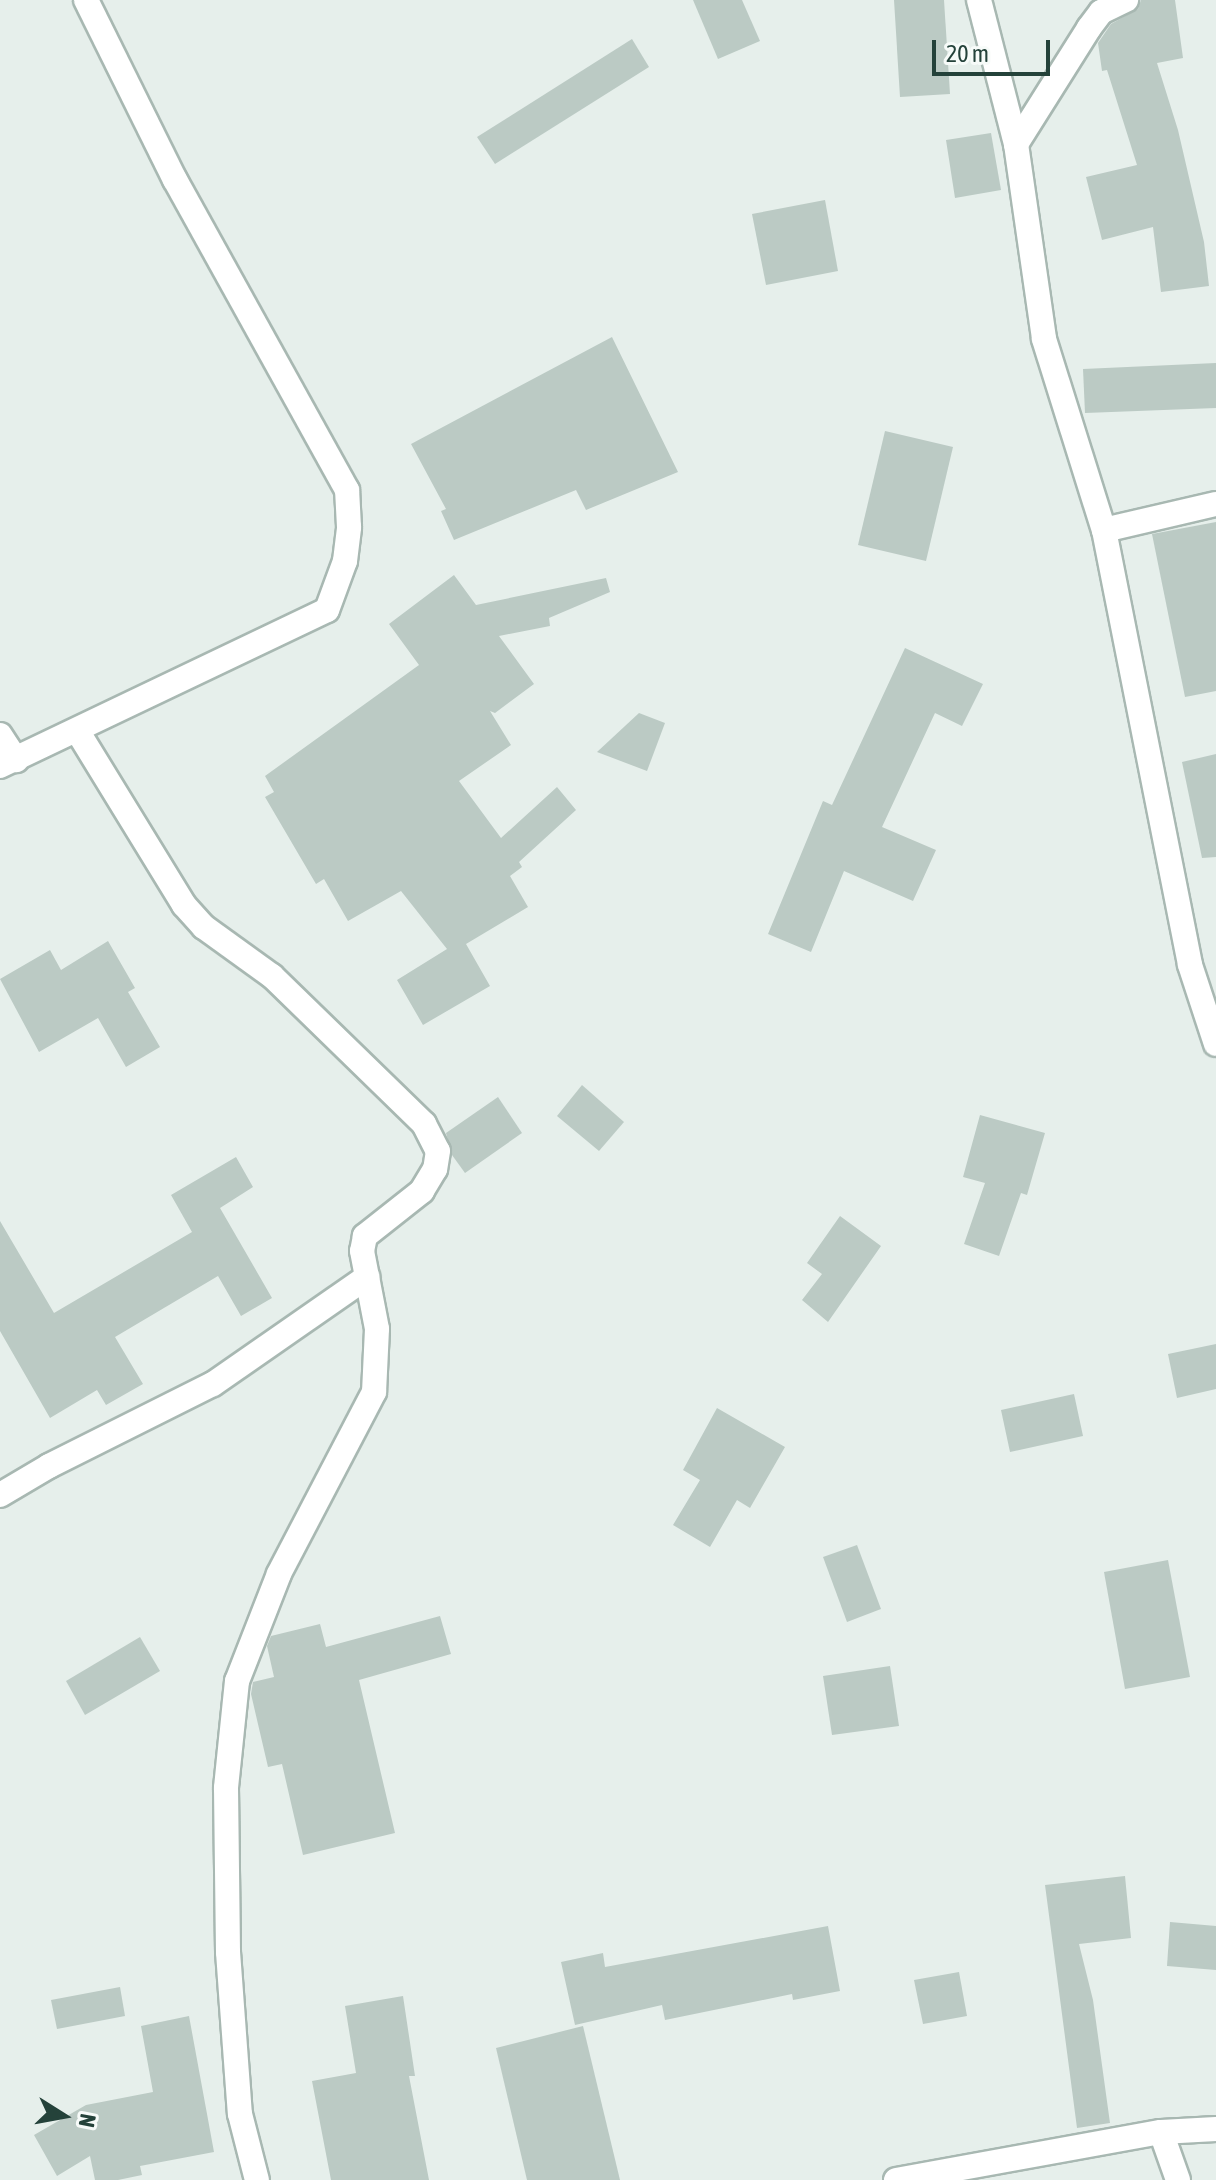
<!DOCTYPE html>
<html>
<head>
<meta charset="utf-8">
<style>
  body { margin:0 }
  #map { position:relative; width:1216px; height:2180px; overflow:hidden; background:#e6efeb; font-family:"Asap Condensed",sans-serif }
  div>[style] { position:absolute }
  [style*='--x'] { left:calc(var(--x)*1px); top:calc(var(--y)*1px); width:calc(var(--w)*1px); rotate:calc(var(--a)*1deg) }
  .building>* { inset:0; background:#bbcac4 }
  .roads { filter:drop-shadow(2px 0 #a8b8b2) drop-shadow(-2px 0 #a8b8b2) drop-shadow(0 2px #a8b8b2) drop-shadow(0 -2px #a8b8b2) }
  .street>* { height:24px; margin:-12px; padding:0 12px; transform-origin:12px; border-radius:12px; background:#fff }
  span { translate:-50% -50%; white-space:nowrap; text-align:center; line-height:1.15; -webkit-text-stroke:6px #f7fbf9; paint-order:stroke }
  .north { position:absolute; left:24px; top:2076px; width:80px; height:80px; -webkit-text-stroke:6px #f7fbf9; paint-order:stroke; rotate:101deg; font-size:22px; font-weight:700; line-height:32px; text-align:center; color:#24423a }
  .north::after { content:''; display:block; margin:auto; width:28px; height:36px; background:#24423a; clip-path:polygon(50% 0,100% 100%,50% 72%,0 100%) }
  .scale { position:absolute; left:932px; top:40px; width:118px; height:36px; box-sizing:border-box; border:4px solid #24423a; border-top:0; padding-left:10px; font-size:24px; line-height:28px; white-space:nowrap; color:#24423a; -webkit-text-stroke:6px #f7fbf9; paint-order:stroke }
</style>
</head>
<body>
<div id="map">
  <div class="building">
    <i style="clip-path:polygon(693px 0,742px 0,760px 41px,718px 59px)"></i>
    <i style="clip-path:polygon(894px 0,944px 0,950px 94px,900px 97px)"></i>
    <i style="clip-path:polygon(1141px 0,1175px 0,1183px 58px,1157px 63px,1178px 130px,1204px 242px,1209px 286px,1161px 292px,1153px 227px,1102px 240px,1086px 177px,1137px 165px,1107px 70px,1102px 71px,1098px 43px,1111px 24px,1138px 9px)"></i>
    <i style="clip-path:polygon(632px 39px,649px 67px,495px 164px,477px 137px)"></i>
    <i style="clip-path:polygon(991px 133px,1001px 190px,955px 198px,946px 140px)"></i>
    <i style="clip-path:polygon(825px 200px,838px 271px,766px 285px,752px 214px)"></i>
    <i style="clip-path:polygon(612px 337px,678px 472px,586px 510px,576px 490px,454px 540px,441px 511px,446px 509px,411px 444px)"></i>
    <i style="clip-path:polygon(1216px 363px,1216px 408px,1085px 413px,1083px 369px)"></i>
    <i style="clip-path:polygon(885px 431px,953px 447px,926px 561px,858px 545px)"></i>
    <i style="clip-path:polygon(1216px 522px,1216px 691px,1185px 697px,1152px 534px)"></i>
    <i style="clip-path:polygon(454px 575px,476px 605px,606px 578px,610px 592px,549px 618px,550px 626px,499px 636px,534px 684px,495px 713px,490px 711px,511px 745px,459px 781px,501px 838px,557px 787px,576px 810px,519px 862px,522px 867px,510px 876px,528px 907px,466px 944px,490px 986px,423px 1025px,397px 980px,447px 949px,401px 891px,348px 921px,324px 879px,316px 884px,265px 797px,274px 792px,265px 776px,419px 665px,389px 624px)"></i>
    <i style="clip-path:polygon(905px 648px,983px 684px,962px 726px,935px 713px,882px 827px,936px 850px,913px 901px,844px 871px,811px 952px,768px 934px,823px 801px,832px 805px)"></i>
    <i style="clip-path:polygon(639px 713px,665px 723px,647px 771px,597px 752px)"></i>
    <i style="clip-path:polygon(1216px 754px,1216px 857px,1202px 858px,1182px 762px)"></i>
    <i style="clip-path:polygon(108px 941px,135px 988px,128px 992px,160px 1047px,126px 1067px,98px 1018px,39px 1052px,0 979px,50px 950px,61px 970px)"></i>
    <i style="clip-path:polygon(582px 1085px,624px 1122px,599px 1151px,557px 1116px)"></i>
    <i style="clip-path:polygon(498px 1097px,522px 1133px,465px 1173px,452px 1155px,446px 1133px)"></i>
    <i style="clip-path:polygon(980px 1115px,1045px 1133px,1027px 1195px,1021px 1193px,999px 1256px,964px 1244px,985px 1183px,963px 1177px)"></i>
    <i style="clip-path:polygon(236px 1157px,253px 1187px,220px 1208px,272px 1298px,241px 1316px,218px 1276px,115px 1337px,143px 1384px,106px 1405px,97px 1390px,50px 1418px,0 1331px,0 1221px,54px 1313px,192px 1232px,171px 1195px)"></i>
    <i style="clip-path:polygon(840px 1216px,881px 1246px,828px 1322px,802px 1300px,822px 1274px,807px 1263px)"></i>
    <i style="clip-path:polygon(1216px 1344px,1216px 1389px,1177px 1398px,1168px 1354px)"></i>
    <i style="clip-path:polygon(1074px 1394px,1083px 1436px,1010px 1452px,1001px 1410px)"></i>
    <i style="clip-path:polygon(717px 1408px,785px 1447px,750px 1508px,737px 1500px,710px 1547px,673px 1525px,700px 1480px,683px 1470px)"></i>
    <i style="clip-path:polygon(857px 1545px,881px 1609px,847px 1622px,823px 1557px)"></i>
    <i style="clip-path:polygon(1168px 1560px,1190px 1677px,1125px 1689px,1104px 1572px)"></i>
    <i style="clip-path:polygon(440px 1616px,451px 1654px,359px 1680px,395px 1833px,303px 1855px,282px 1764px,268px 1767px,251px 1694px,253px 1682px,274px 1677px,267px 1646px,271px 1636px,320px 1624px,326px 1647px)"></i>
    <i style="clip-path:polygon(140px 1637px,160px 1671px,85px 1715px,66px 1681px)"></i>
    <i style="clip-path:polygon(890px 1666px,899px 1726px,832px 1735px,823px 1676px)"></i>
    <i style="clip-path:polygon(1125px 1876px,1131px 1938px,1079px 1944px,1093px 2000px,1110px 2123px,1077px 2128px,1045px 1885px)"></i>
    <i style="clip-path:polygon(1170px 1922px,1216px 1926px,1216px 1970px,1167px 1966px)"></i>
    <i style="clip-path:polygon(828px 1926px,840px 1991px,793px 2000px,792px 1994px,665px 2020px,662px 2005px,575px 2025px,561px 1962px,603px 1953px,605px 1967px)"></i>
    <i style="clip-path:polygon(959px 1972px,967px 2016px,923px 2024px,914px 1980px)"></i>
    <i style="clip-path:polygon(120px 1987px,125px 2016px,57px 2029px,51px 2000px)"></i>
    <i style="clip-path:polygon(403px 1996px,415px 2076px,409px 2076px,429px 2180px,331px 2180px,312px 2081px,356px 2073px,345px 2006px)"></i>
    <i style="clip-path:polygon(189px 2016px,214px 2152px,140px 2166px,142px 2175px,118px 2180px,95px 2180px,90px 2156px,57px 2176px,34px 2135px,86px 2105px,153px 2092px,141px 2026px)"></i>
    <i style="clip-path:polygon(583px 2026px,620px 2180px,527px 2180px,496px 2048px)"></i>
  </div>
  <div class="roads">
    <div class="street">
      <i style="--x:979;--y:0;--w:149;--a:75.6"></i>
      <i style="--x:1016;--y:144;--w:197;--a:81.8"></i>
      <i style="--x:1044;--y:339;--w:200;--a:72.6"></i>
      <i style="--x:1104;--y:530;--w:443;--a:78.8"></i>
      <i style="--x:1190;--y:965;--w:83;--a:71.8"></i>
      <i style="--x:1016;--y:144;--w:137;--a:-57.8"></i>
      <i style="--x:1089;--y:28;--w:20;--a:-53"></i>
      <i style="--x:1101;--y:12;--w:28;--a:-26"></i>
      <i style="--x:1104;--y:530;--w:115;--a:-13.1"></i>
      <i style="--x:78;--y:732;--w:203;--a:58.5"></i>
      <i style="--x:184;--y:905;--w:30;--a:48"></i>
      <i style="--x:204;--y:927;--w:84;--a:35.8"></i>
      <i style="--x:272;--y:976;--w:212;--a:44.2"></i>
      <i style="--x:424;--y:1124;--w:30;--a:63"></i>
      <i style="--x:438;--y:1151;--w:18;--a:99"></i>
      <i style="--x:435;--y:1169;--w:26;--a:121"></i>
      <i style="--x:422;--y:1191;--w:73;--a:141.7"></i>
      <i style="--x:365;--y:1236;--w:15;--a:101"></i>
      <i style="--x:362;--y:1251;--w:79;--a:79.1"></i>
      <i style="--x:377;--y:1329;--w:63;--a:92.7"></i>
      <i style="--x:374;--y:1392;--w:205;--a:117.6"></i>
      <i style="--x:279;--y:1574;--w:115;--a:111.4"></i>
      <i style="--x:237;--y:1681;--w:108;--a:95.9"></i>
      <i style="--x:226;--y:1788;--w:164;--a:89.3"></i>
      <i style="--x:228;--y:1952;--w:162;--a:85.8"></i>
      <i style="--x:240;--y:2114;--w:68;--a:75.6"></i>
      <i style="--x:0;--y:735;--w:30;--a:57"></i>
      <i style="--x:0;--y:766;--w:362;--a:-25.5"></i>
      <i style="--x:327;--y:610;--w:52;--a:-69.8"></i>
      <i style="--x:345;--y:561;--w:34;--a:-83"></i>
      <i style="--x:349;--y:527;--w:37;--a:-93"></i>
      <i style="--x:347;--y:490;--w:355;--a:-119"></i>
      <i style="--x:175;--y:180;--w:201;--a:-116.3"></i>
      <i style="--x:0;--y:1495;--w:57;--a:-30.6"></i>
      <i style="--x:49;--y:1466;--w:183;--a:-26.6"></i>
      <i style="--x:213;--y:1384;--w:188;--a:-34.8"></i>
      <i style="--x:1161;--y:2132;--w:51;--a:70.5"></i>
      <i style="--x:896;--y:2180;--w:269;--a:-10.3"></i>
      <i style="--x:1161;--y:2132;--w:55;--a:-3.1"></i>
    </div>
  </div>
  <div class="north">N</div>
  <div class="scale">20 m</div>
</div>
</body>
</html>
